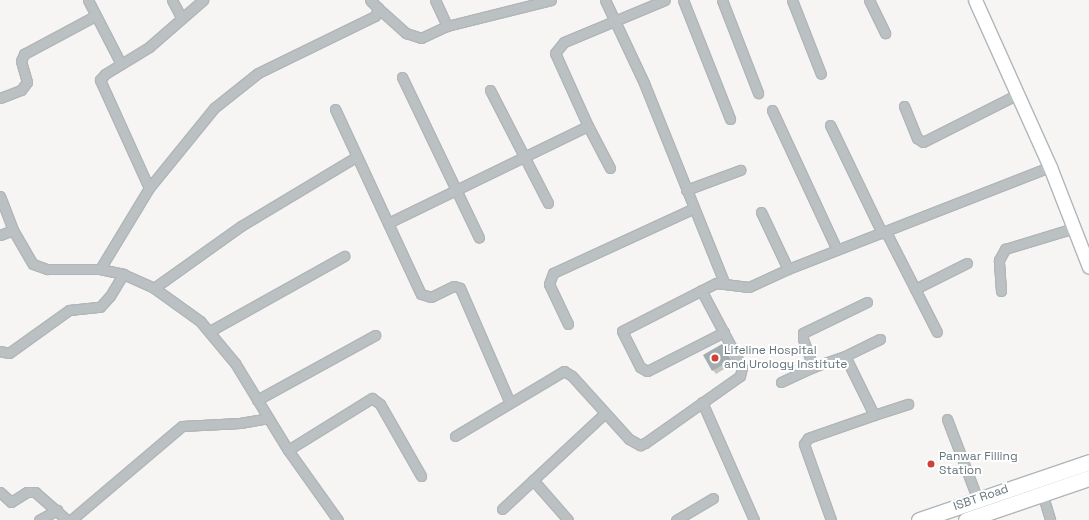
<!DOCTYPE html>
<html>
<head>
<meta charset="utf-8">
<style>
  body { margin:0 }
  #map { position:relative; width:1089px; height:520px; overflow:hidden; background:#f6f5f3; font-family:"Space Grotesk",sans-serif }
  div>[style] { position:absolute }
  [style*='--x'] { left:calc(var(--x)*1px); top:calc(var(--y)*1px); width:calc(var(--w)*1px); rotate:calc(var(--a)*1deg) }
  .shadow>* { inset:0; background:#0003 }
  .building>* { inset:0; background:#a3acaf }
  .roads { filter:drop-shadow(1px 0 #b0b6b9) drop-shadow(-1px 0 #b0b6b9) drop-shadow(0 1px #b0b6b9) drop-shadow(0 -1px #b0b6b9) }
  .minor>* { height:9px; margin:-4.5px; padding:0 4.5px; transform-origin:4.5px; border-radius:4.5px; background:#bbc0c2 }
  .secondary>* { height:13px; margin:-6.5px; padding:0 6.5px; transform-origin:6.5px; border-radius:6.5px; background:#fff }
  .trunk>* { height:15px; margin:-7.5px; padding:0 7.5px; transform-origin:7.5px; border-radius:7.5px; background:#fff }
  .dots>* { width:11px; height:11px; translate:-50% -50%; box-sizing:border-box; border:2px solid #fff; border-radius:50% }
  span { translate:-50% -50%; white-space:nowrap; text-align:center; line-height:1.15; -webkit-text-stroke:4px #fff; paint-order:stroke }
  .poi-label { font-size:12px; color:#64757b }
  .left { translate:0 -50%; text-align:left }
  .street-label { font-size:12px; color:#64757b }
</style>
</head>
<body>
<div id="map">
  <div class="shadow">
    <i style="clip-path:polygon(722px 345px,734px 363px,716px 374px,713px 370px)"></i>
  </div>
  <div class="building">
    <i style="clip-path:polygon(722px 344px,731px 360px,712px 371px,703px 355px)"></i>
  </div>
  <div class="roads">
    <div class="minor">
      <i style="--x:88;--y:0;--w:72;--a:62.7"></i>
      <i style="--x:172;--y:0;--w:21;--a:62"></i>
      <i style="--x:435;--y:0;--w:29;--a:65"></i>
      <i style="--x:605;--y:0;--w:92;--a:64.8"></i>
      <i style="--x:644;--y:83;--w:214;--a:68.1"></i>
      <i style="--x:683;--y:0;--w:128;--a:68.4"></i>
      <i style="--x:722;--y:0;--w:100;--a:68.8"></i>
      <i style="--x:792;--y:0;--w:79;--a:68.6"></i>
      <i style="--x:869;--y:0;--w:37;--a:64"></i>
      <i style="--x:378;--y:8;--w:38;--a:42"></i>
      <i style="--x:406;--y:33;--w:16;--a:18"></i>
      <i style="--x:421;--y:38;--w:29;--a:-25"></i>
      <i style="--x:447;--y:26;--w:107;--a:-14"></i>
      <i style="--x:402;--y:77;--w:178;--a:64.4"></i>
      <i style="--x:490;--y:90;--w:127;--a:62.8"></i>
      <i style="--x:0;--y:98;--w:22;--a:-21"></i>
      <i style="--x:21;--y:90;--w:10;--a:-53"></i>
      <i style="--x:27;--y:82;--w:22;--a:-106"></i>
      <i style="--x:21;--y:61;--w:8;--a:-67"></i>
      <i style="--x:24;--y:54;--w:81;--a:-28.2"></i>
      <i style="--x:904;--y:106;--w:35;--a:68"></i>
      <i style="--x:917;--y:138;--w:7;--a:34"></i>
      <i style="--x:923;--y:142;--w:106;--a:-26.8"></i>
      <i style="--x:335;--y:109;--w:204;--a:65.1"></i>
      <i style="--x:421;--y:294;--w:10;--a:17"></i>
      <i style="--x:431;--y:297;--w:25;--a:-26"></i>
      <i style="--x:454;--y:286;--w:6;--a:18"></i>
      <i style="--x:460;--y:288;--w:125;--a:66.5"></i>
      <i style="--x:772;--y:110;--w:154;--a:65.1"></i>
      <i style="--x:830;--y:125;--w:120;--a:64.3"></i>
      <i style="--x:610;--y:168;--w:47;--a:-117.6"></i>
      <i style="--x:588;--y:126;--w:80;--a:-114.3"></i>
      <i style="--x:555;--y:53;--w:14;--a:-51"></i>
      <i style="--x:564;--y:42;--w:109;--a:-22.6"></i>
      <i style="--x:149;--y:188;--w:119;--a:-114.4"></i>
      <i style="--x:100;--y:80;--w:8;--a:-50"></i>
      <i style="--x:105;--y:74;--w:52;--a:-31.5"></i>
      <i style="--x:149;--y:47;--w:72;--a:-41"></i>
      <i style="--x:686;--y:190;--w:58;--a:-20.3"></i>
      <i style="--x:0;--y:196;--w:36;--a:69"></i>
      <i style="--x:13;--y:230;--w:39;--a:60"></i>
      <i style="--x:33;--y:264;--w:15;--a:20"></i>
      <i style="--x:47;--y:269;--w:53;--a:0"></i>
      <i style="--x:100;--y:269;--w:24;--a:12"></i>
      <i style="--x:123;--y:274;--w:34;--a:24"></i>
      <i style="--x:154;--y:288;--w:57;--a:35.7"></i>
      <i style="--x:200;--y:321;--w:55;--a:50.2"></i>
      <i style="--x:235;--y:363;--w:102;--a:58.7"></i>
      <i style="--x:288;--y:450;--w:99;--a:-31.8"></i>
      <i style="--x:372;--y:398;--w:10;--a:37"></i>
      <i style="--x:380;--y:404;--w:83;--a:60.3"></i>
      <i style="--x:761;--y:212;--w:63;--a:64.7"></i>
      <i style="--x:388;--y:223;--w:222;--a:-25.9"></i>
      <i style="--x:886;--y:232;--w:112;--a:63"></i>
      <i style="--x:0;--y:235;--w:14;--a:-21"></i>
      <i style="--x:100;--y:269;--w:95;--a:-58.8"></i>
      <i style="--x:149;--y:188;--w:103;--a:-50.9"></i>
      <i style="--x:214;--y:108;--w:56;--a:-38.5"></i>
      <i style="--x:258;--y:73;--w:130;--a:-26"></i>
      <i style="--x:375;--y:16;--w:9;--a:-69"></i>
      <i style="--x:378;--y:8;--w:11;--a:-135"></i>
      <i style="--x:154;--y:288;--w:107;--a:-35.5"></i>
      <i style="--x:241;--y:226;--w:134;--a:-31"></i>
      <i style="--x:915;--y:289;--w:58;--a:-26.6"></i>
      <i style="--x:1001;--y:291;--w:31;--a:-94"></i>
      <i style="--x:999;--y:260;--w:13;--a:-61"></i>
      <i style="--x:1005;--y:249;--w:72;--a:-16.9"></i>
      <i style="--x:867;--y:302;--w:71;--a:154.2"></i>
      <i style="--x:803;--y:333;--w:6;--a:90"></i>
      <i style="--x:803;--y:339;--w:30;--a:70"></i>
      <i style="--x:813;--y:367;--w:34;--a:-19"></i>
      <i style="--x:845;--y:356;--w:66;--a:63.8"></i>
      <i style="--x:874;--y:415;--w:36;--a:-18"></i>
      <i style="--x:568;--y:324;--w:44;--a:-115.4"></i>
      <i style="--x:549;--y:284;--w:12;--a:-70"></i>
      <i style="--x:553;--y:273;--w:153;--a:-24.7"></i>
      <i style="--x:210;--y:331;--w:154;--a:-29.2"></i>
      <i style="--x:724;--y:332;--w:86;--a:153.1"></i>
      <i style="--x:647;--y:371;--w:8;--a:-150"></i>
      <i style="--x:640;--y:367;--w:40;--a:-116.6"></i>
      <i style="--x:622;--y:331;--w:106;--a:-27.1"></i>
      <i style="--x:716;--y:283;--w:33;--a:7"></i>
      <i style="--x:749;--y:287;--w:43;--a:-24.8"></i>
      <i style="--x:788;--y:269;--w:281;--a:-21.3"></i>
      <i style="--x:0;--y:351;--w:9;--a:13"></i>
      <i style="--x:9;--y:353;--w:74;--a:-35.6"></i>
      <i style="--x:69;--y:310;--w:31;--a:-6"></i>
      <i style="--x:100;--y:307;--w:15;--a:-48"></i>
      <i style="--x:110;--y:296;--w:26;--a:-59"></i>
      <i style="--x:845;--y:356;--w:39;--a:-26"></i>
      <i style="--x:781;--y:382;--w:35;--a:-25"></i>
      <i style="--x:257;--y:400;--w:135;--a:-28.8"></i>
      <i style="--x:702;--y:402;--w:129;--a:66.2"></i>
      <i style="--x:947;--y:419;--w:90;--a:69.1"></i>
      <i style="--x:455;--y:436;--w:127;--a:-30.8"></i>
      <i style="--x:564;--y:371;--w:9;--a:32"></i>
      <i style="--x:572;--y:376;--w:85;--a:47.9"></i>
      <i style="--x:629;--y:439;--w:13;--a:29"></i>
      <i style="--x:640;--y:445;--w:5;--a:-22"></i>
      <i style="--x:645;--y:443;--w:116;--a:-35.2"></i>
      <i style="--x:740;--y:376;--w:9;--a:-77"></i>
      <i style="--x:742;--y:367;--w:87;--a:-118"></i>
      <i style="--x:288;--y:450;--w:86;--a:54.5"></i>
      <i style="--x:533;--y:480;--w:53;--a:48.8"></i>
      <i style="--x:0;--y:492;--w:15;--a:42"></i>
      <i style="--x:11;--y:502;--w:19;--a:-32"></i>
      <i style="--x:27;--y:492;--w:8;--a:0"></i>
      <i style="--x:35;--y:492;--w:43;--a:41.2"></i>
      <i style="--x:1042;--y:493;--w:28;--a:73"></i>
      <i style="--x:502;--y:509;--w:139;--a:-43"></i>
      <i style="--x:39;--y:520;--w:21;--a:-29"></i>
      <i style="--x:71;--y:520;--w:145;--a:-40.3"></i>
      <i style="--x:182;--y:426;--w:58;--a:-3"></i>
      <i style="--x:240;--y:423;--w:27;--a:-10"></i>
      <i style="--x:676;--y:520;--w:43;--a:-30.7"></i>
      <i style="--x:831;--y:520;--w:81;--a:-109.6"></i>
      <i style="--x:804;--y:444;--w:7;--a:-56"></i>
      <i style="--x:808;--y:438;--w:70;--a:-19.2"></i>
    </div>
    <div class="secondary">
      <i style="--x:975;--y:0;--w:183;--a:65.8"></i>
      <i style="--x:1050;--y:167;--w:107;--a:68.7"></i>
    </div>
    <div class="trunk">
      <i style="--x:919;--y:520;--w:180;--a:-18.8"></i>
      <i style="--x:966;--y:520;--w:130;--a:-18.9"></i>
    </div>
  </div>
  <div class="dots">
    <i style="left:715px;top:358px;background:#d14037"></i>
    <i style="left:931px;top:464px;background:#d14037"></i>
  </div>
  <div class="poi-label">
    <span class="left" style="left:724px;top:358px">Lifeline Hospital<br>and Urology Institute</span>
    <span class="left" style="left:939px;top:464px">Panwar Filling<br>Station</span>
  </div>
  <div class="street-label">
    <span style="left:981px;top:498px;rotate:-19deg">ISBT Road</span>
  </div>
</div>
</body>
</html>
